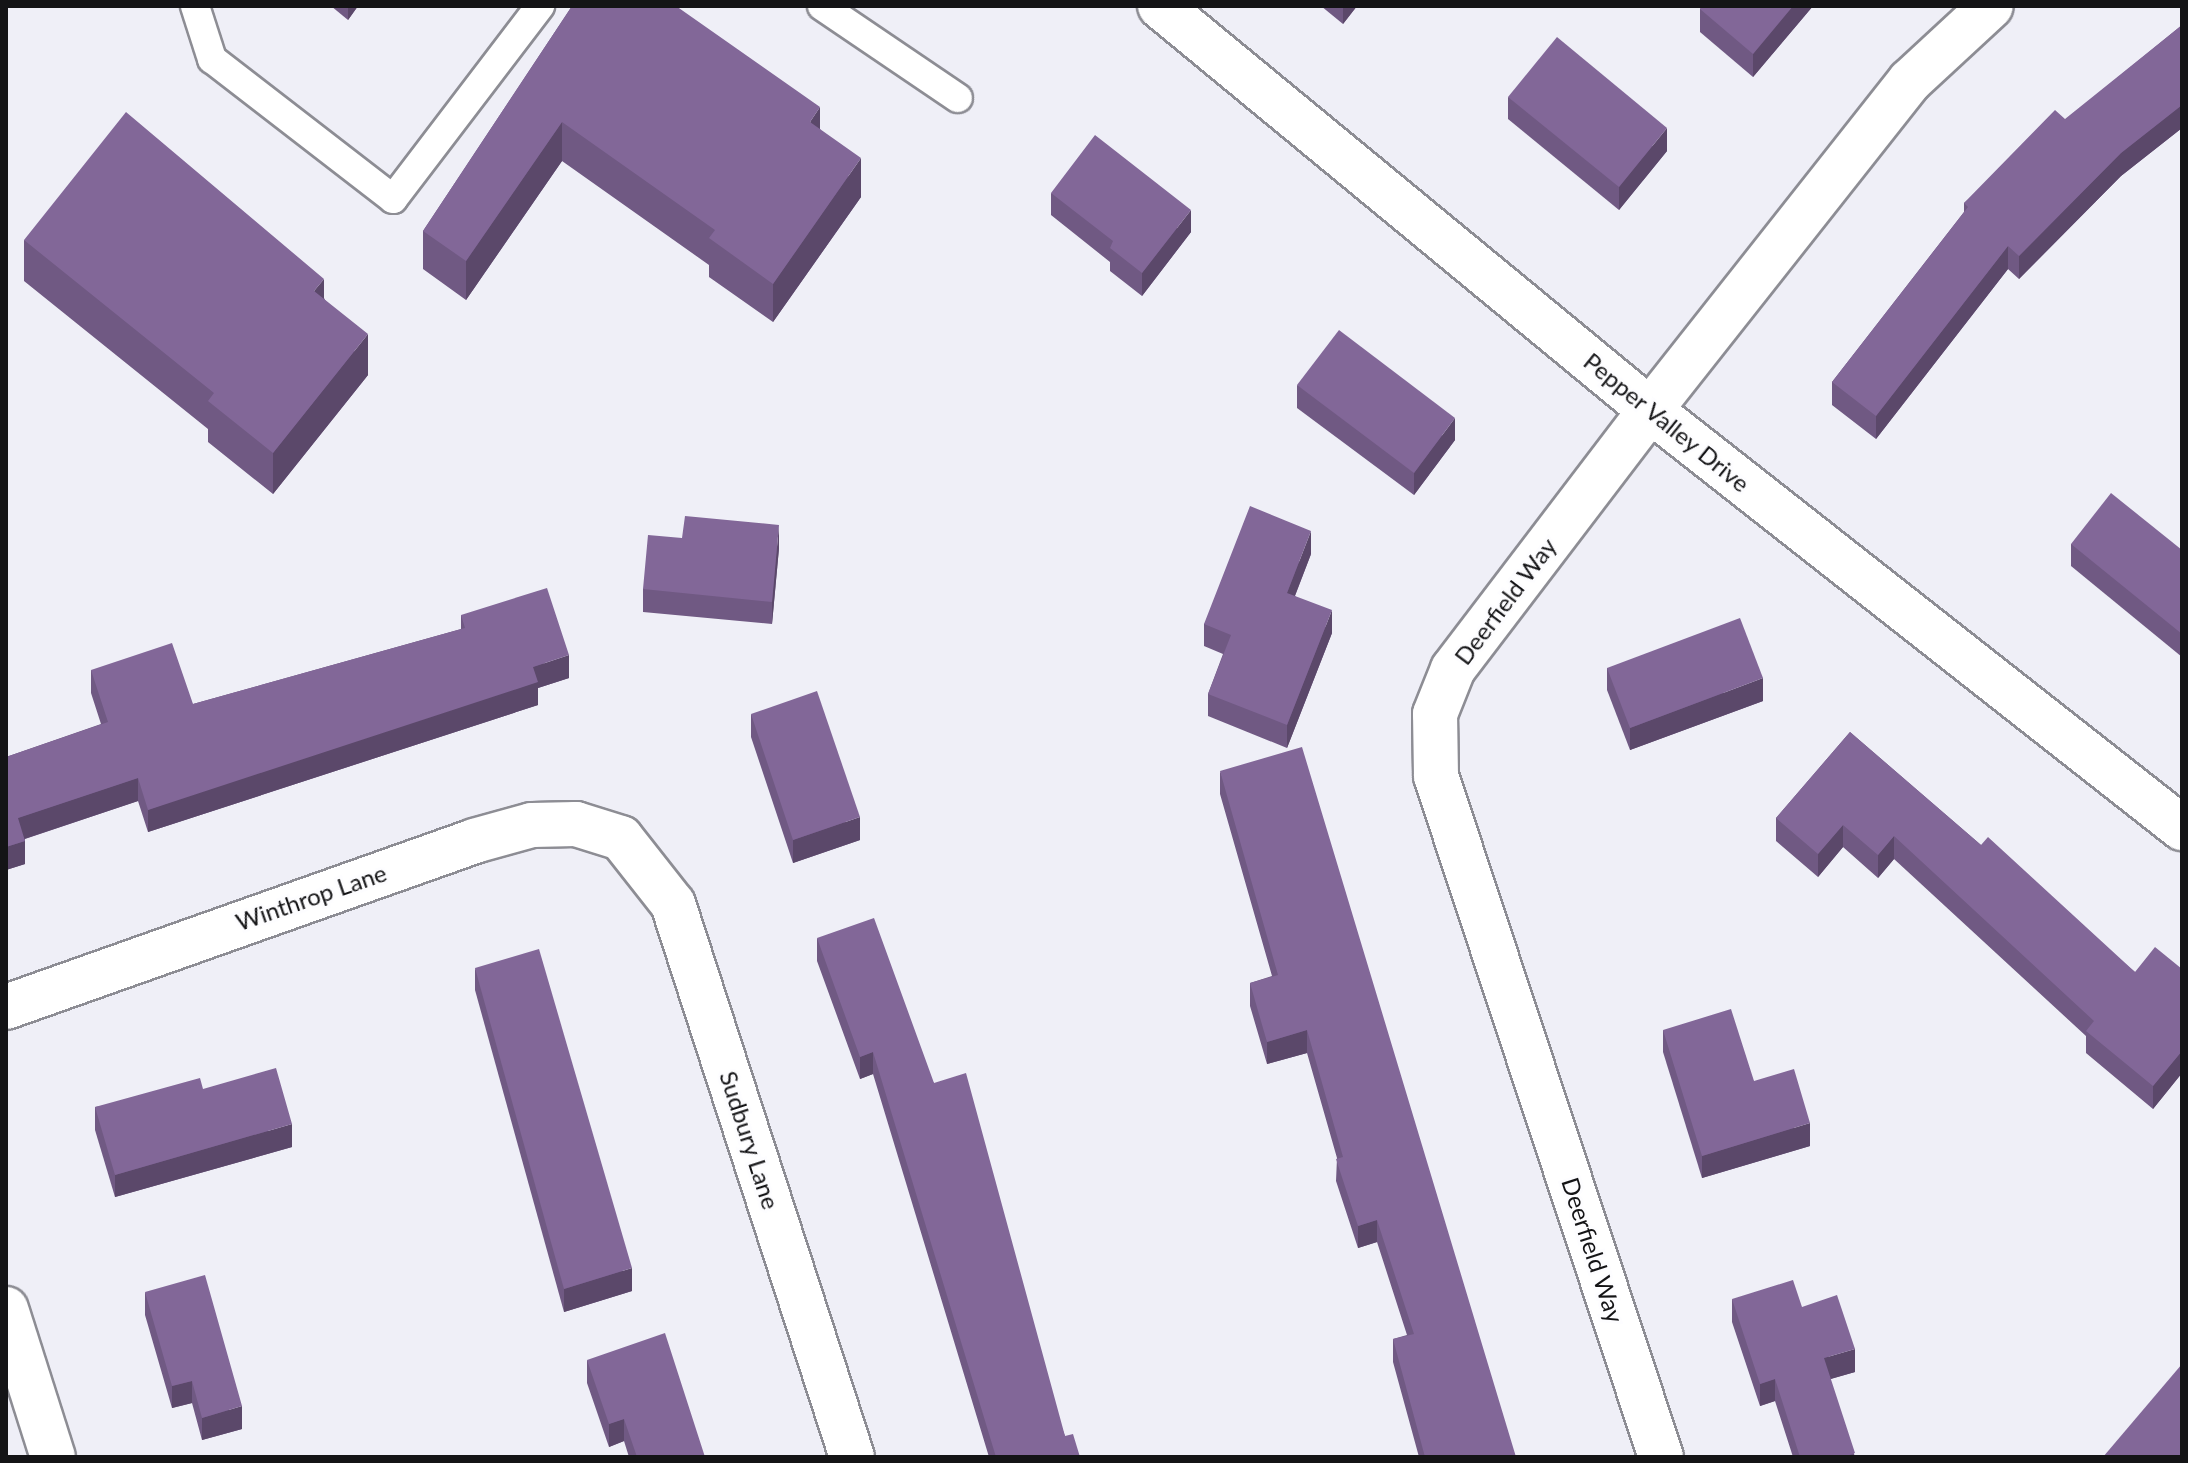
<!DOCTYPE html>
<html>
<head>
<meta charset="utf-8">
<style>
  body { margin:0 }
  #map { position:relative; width:2188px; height:1463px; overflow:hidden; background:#efeff7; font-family:Lato,sans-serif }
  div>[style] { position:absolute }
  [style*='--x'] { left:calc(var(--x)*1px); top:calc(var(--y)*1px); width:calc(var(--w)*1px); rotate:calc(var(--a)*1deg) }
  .roads { filter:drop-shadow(2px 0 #8d8d94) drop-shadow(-2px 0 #8d8d94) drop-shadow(0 2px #8d8d94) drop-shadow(0 -2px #8d8d94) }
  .service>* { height:28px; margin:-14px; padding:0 14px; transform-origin:14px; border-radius:14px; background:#fff }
  .minor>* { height:44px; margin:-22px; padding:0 22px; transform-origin:22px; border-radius:22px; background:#fff }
  .wall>* { inset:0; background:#705983 }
  .shaded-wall>* { inset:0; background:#5b486a }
  .building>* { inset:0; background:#826798 }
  span { translate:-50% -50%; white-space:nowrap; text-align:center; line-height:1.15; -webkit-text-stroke:6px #fdfdff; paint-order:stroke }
  .street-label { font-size:24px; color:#141416 }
  .frame { position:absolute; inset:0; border:8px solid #141416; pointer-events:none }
</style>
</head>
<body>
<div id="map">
  <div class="roads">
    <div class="service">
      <i style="--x:195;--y:6;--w:56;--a:72.2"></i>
      <i style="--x:212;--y:59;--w:229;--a:37.7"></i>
      <i style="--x:393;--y:199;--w:243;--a:-52.7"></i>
      <i style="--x:822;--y:6;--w:164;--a:34.1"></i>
    </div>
    <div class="minor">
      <i style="--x:1160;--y:6;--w:635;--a:39.51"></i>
      <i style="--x:1650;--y:410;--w:677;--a:38.16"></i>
      <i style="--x:6;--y:1007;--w:497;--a:-19.5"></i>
      <i style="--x:474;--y:841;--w:60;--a:-15.4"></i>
      <i style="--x:532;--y:825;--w:44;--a:-1.3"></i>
      <i style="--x:576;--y:824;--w:47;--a:17.3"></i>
      <i style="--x:621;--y:838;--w:84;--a:51.8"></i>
      <i style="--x:673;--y:904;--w:581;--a:72.06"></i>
      <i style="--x:6;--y:1309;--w:155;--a:72.4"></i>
      <i style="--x:1661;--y:1457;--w:717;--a:-108.28"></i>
      <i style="--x:1436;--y:776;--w:62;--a:-90.9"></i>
      <i style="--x:1435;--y:714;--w:48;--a:-68.2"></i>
      <i style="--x:1453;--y:669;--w:325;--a:-52.7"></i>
      <i style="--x:1650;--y:410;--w:419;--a:-51.7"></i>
      <i style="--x:1910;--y:81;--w:110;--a:-42.8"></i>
    </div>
  </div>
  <div class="wall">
    <i style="clip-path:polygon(331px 6px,358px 6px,348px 20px)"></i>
    <i style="clip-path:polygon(572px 6px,820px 129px,861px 197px,773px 322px,709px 277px,709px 265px,562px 161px,466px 300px,423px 269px,423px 231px)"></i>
    <i style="clip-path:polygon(1321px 6px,1357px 6px,1343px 24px)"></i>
    <i style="clip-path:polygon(1702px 6px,1813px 6px,1753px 77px,1700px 32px,1700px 9px)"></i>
    <i style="clip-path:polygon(2182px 25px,2182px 128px,2121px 176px,2019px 279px,2008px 269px,1876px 439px,1832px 405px,1832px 382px,1964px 212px,1964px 203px)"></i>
    <i style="clip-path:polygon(1508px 97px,1667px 151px,1619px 210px,1508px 119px)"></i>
    <i style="clip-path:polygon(1051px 193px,1191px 232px,1142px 296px,1110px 271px,1110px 262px,1051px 215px)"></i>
    <i style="clip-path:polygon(24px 240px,324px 298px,368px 375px,273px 494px,208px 442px,208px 429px,24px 281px)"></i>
    <i style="clip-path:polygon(1297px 385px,1455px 440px,1414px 495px,1297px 408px)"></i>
    <i style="clip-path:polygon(682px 538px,779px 548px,772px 624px,643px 612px,643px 589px)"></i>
    <i style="clip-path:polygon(2071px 544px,2182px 550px,2182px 657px,2071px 566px)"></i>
    <i style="clip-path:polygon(1311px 554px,1295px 596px,1332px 633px,1287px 748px,1208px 716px,1208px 694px,1223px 654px,1204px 646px,1204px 624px)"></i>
    <i style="clip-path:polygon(461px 615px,569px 678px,538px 688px,538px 705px,148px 832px,138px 801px,25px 839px,25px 864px,6px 870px,6px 757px,101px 724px,91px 693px,91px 670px,193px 704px,461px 629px)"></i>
    <i style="clip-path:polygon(1607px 668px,1763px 701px,1630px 750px,1607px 690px)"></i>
    <i style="clip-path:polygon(751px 714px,860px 840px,793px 863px,751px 737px)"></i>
    <i style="clip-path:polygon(1850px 732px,1981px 845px,2135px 972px,2182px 969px,2182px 1073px,2153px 1109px,2086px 1053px,2086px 1036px,1894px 859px,1878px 878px,1843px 847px,1818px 877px,1776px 841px,1776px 818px)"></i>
    <i style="clip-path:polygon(1220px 771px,1516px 1457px,1419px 1457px,1393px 1362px,1393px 1339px,1407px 1335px,1377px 1242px,1358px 1248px,1336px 1181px,1337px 1158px,1307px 1053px,1267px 1064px,1250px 1006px,1250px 983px,1272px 976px,1220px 794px)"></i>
    <i style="clip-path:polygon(817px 938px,934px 1083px,1065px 1436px,1080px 1457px,989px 1457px,873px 1074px,860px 1079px,817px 961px)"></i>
    <i style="clip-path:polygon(475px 968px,632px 1291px,564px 1312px,475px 990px)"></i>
    <i style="clip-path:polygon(1663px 1030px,1754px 1081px,1810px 1146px,1702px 1178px,1663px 1052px)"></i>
    <i style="clip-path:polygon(203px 1089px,292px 1147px,115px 1197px,95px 1130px,95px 1107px)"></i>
    <i style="clip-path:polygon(145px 1292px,242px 1429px,202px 1440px,192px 1403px,172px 1408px,145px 1315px)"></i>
    <i style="clip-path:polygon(1732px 1299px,1855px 1372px,1830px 1379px,1855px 1457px,1793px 1457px,1775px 1401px,1760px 1406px,1732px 1322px)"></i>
    <i style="clip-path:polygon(587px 1360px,705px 1457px,629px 1457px,624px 1441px,609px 1447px,587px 1383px)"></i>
  </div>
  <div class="shaded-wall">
    <i style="clip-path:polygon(348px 6px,358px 6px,348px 20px)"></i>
    <i style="clip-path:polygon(1343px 6px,1357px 6px,1343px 24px)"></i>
    <i style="clip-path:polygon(1793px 6px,1813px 6px,1753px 77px,1753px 54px)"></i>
    <i style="clip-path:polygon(2182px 105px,2182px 128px,2121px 176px,2019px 279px,2019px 256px,2121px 153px)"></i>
    <i style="clip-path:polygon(820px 107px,820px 146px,810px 122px)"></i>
    <i style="clip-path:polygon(562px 122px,562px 161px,466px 300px,466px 261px)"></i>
    <i style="clip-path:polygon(1667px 128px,1667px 151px,1619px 210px,1619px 187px)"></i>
    <i style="clip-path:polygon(861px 158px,861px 197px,773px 322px,773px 284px)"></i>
    <i style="clip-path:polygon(1191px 210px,1191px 232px,1142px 296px,1142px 273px)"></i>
    <i style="clip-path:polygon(2008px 246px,2008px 269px,1876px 439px,1876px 416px)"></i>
    <i style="clip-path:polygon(324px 279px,324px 321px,314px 291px)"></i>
    <i style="clip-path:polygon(368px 334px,368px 375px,273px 494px,273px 453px)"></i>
    <i style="clip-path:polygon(1455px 418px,1455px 440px,1414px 495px,1414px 473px)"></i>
    <i style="clip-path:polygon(779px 525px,779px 548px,772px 624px,772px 602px)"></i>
    <i style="clip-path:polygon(1311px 531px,1311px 554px,1287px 616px,1287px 593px)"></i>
    <i style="clip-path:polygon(1332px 610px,1332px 633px,1287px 748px,1287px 725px)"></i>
    <i style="clip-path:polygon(569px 655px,569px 678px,538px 688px,538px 705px,148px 832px,148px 810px,533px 667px)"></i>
    <i style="clip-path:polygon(1763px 678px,1763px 701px,1630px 750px,1630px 728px)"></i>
    <i style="clip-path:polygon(138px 778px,138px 801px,18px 841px,18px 818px)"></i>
    <i style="clip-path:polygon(860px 817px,860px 840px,793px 863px,793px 840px)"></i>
    <i style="clip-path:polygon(1843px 825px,1843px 847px,1818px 877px,1818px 854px)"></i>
    <i style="clip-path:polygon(1894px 836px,1894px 859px,1878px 878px,1878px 855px)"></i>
    <i style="clip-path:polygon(25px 841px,25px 864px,6px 870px,6px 847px)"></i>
    <i style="clip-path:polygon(1307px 1030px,1307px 1053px,1267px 1064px,1267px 1042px)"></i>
    <i style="clip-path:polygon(2182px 1051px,2182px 1073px,2153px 1109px,2153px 1086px)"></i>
    <i style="clip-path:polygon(873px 1052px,873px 1074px,860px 1079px,860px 1057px)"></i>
    <i style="clip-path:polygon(1810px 1123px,1810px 1146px,1702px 1178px,1702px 1156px)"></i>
    <i style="clip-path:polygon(292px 1124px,292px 1147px,115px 1197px,115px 1175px)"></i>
    <i style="clip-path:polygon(1377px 1220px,1377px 1242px,1358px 1248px,1358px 1226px)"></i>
    <i style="clip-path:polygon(632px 1268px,632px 1291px,564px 1312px,564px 1289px)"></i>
    <i style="clip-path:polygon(1855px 1349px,1855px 1372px,1824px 1381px,1824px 1358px)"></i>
    <i style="clip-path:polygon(1775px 1379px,1775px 1401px,1760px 1406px,1760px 1384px)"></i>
    <i style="clip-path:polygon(192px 1381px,192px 1403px,172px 1408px,172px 1386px)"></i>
    <i style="clip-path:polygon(242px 1406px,242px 1429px,202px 1440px,202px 1418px)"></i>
    <i style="clip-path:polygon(624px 1419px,624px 1441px,609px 1447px,609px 1424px)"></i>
  </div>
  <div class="building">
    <i style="clip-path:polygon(572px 6px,676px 6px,820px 107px,810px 122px,861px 158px,773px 284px,709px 238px,715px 230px,562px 122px,466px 261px,423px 231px)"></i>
    <i style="clip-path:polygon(1702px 6px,1793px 6px,1753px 54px,1700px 9px)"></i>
    <i style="clip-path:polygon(2182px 25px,2182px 105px,2121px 153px,2019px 256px,2008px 246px,1876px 416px,1832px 382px,1968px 207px,1964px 203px,2055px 110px,2065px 119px)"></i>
    <i style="clip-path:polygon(1557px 37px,1667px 128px,1619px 187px,1508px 97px)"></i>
    <i style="clip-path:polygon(126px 112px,324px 279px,314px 291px,368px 334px,273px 453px,208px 401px,214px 393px,24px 240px)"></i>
    <i style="clip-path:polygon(1095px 135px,1191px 210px,1142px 273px,1110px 248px,1113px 241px,1051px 193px)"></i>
    <i style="clip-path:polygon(1339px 330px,1455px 418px,1414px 473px,1297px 385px)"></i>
    <i style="clip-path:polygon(2111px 493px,2182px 550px,2182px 634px,2071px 544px)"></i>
    <i style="clip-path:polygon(1250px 506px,1311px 531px,1287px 593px,1332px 610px,1287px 725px,1208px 694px,1231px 635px,1204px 624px)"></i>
    <i style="clip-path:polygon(685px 516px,779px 525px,772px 602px,643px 589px,648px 535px,682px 538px)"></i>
    <i style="clip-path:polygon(547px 588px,569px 655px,533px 667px,538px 682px,148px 810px,138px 778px,18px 818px,25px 841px,6px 847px,6px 757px,108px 722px,91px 670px,172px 643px,193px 704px,465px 628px,461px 615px)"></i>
    <i style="clip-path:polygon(1740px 618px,1763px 678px,1630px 728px,1607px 668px)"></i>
    <i style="clip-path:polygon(817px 691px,860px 817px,793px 840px,751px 714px)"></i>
    <i style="clip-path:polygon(1850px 732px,1981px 845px,1988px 837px,2135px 972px,2155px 947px,2182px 969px,2182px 1051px,2153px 1086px,2086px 1031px,2094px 1021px,1894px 836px,1878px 855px,1843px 825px,1818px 854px,1776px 818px)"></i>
    <i style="clip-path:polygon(1302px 747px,1516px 1457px,1425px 1457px,1393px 1339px,1414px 1334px,1377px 1220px,1358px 1226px,1336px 1159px,1343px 1157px,1307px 1030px,1267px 1042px,1250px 983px,1278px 975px,1220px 771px)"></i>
    <i style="clip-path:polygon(874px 918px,934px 1083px,966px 1073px,1065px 1436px,1073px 1434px,1080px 1457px,996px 1457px,873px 1052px,860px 1057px,817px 938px)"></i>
    <i style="clip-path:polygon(539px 949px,632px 1268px,564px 1289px,475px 968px)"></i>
    <i style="clip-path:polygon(1731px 1009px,1754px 1081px,1794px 1069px,1810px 1123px,1702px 1156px,1663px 1030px)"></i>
    <i style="clip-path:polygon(276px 1068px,292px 1124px,115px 1175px,95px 1107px,200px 1078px,203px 1089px)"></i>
    <i style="clip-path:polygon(205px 1275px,242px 1406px,202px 1418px,192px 1381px,172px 1386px,145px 1292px)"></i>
    <i style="clip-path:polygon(1793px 1280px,1802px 1307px,1837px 1295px,1855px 1349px,1824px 1358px,1855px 1453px,1844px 1457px,1800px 1457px,1775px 1379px,1760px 1384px,1732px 1299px)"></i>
    <i style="clip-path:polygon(665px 1333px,705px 1457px,637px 1457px,624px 1419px,609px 1424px,587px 1360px)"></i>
    <i style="clip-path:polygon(2182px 1364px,2182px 1457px,2103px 1457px)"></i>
  </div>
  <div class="street-label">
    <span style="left:1667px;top:422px;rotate:39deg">Pepper Valley Drive</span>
    <span style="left:1505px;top:601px;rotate:-53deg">Deerfield Way</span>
    <span style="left:311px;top:897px;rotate:-19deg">Winthrop Lane</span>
    <span style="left:750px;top:1140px;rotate:72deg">Sudbury Lane</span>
    <span style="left:1593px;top:1250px;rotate:72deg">Deerfield Way</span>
  </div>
  <div class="frame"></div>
</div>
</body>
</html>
